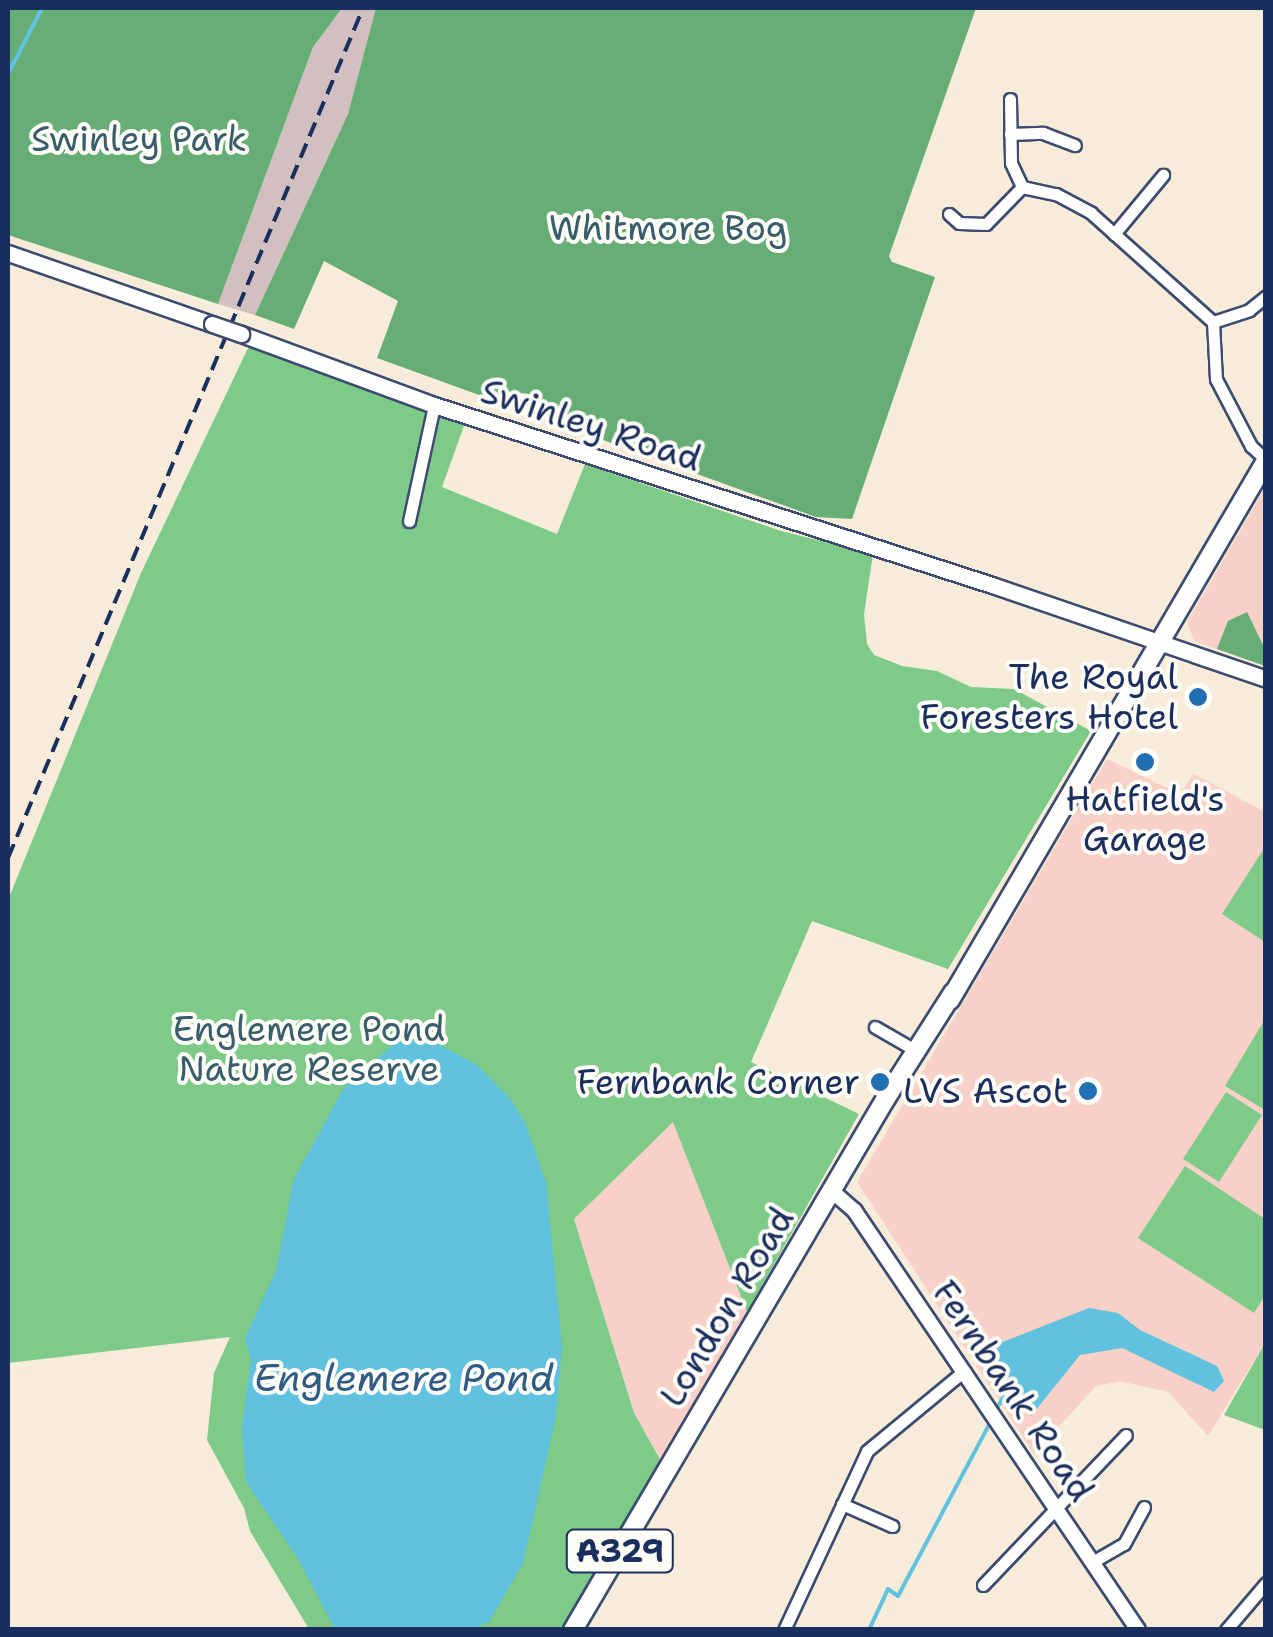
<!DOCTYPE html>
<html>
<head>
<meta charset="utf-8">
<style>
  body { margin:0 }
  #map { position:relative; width:1273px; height:1637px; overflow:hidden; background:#f6ecd9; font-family:"Shantell Sans",sans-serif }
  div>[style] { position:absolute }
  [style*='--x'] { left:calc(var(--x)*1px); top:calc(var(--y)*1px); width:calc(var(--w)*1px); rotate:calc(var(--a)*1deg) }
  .built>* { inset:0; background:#f7d1c7 }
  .industrial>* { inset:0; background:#d2bfc0 }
  .green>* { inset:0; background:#7eca89 }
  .forest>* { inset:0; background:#66ae75 }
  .water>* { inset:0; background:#60c2de }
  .stream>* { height:4px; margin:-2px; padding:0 2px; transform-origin:2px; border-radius:2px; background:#60c2de }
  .roads { filter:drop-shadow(2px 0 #3c4b70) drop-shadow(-2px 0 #3c4b70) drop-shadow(0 2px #3c4b70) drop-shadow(0 -2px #3c4b70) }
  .minor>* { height:11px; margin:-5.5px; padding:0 5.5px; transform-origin:5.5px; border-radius:5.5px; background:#fff }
  .tertiary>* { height:14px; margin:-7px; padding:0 7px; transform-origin:7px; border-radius:7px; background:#fff }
  .secondary>* { height:15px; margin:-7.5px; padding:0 7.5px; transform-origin:7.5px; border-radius:7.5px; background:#fff }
  .primary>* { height:18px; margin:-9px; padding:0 9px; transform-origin:9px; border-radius:9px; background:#fff }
  .rail>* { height:4px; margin-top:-2px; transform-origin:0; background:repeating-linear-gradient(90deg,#1b2f5e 0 15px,transparent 0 23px) }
  .bridges { filter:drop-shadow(2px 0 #3c4b70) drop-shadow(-2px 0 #3c4b70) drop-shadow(0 2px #3c4b70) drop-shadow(0 -2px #3c4b70) }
  .secondary-bridge>* { height:15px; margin:-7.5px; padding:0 7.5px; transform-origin:7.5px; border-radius:7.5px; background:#fff }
  .dots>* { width:28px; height:28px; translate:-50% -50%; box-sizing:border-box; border:5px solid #fdfcf7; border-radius:50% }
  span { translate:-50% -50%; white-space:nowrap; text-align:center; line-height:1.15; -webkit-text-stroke:8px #fdfcf7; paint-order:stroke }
  .shield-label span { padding:2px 8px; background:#fdfcf7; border:2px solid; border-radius:8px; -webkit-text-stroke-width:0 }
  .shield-label { font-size:32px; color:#1b2f5e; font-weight:700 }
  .park-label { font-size:35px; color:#395e6b }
  .street-label { font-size:35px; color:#1b2f5e }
  .poi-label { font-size:35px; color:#1b2f5e }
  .right { translate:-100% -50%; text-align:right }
  .water-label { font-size:38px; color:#305b84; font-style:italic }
  .frame { position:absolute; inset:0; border:10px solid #1b2f5e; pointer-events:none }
</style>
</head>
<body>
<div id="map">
  <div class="built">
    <i style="clip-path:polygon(1265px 488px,1265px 666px,1194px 641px,1187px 622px)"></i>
    <i style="clip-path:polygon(1107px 759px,1180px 794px,1194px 774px,1265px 812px,1265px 1343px,1208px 1436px,1168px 1392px,1120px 1381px,1096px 1386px,1034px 1454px,857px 1182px)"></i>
    <i style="clip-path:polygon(673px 1121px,747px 1312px,661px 1461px,634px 1413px,574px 1219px)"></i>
  </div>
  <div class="industrial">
    <i style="clip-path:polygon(341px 8px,377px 8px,348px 114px,255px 315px,218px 304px,313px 47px)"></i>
  </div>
  <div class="green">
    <i style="clip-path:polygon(249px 346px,465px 423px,442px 487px,557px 534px,585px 464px,781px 531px,873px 554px,864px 614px,867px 644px,874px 655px,902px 666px,937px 671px,971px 687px,1014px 689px,1091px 731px,948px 969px,812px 921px,751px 1062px,859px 1114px,747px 1312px,673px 1122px,574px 1219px,634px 1413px,661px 1461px,565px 1629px,309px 1629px,250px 1531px,244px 1508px,207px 1440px,214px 1373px,230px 1337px,8px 1363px,8px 900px,141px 573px)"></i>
    <i style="clip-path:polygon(1265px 847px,1265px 942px,1222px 914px)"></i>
    <i style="clip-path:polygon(1265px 1019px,1266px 1110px,1265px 1110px,1225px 1086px)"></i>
    <i style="clip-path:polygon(1226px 1092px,1262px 1115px,1219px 1182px,1183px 1159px)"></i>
    <i style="clip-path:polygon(1185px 1166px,1265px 1219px,1265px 1295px,1254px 1313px,1138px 1238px)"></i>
    <i style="clip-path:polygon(1265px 1343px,1265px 1430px,1224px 1415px)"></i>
  </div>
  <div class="forest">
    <i style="clip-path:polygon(8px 8px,342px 8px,313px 47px,218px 304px,8px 235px)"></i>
    <i style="clip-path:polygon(376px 8px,976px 8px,889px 256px,892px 262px,935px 277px,852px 519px,816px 517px,377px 358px,398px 301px,324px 261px,294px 329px,255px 315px,348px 114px)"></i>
    <i style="clip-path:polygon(1247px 612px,1265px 649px,1265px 666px,1217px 649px,1228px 621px)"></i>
  </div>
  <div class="water">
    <i style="clip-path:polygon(428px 1039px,477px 1065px,511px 1100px,525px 1123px,546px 1182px,562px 1348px,556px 1417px,523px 1563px,489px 1622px,470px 1629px,335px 1629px,297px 1557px,246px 1482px,242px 1428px,251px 1359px,245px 1338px,276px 1271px,294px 1179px,344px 1088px,395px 1043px)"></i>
    <i style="clip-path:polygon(1089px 1308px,1118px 1313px,1140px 1330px,1217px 1366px,1224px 1381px,1214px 1392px,1122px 1348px,1080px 1355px,1031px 1416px,985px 1365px,1000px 1343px)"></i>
  </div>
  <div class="stream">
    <i style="--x:8;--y:74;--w:74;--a:-62.7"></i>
    <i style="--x:995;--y:1412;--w:23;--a:-61"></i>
    <i style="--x:869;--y:1630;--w:45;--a:-65.1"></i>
    <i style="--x:888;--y:1589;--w:12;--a:35"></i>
    <i style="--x:898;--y:1596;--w:198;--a:-62"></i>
  </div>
  <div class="roads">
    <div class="minor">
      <i style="--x:1010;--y:99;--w:64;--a:89.1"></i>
      <i style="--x:1011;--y:163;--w:26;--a:65"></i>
      <i style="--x:1010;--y:134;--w:33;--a:-2"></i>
      <i style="--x:1043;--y:133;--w:34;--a:21"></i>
      <i style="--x:1022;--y:187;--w:35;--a:12"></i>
      <i style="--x:1056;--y:194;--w:40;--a:28"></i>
      <i style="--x:1091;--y:213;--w:164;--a:41.8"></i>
      <i style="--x:1213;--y:322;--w:57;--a:87"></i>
      <i style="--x:1216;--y:379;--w:76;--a:62.4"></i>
      <i style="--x:1251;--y:446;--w:21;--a:43"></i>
      <i style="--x:949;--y:214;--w:13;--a:42"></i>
      <i style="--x:959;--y:223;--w:27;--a:2"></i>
      <i style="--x:986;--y:224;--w:52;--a:-45.8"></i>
      <i style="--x:1114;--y:234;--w:77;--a:-50.3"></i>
      <i style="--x:1213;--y:322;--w:38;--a:-18"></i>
      <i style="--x:1249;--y:310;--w:22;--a:-39"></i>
      <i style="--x:409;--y:521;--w:119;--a:-77.8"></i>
      <i style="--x:875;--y:1027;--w:46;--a:29.9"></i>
      <i style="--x:842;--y:1504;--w:55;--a:23.7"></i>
      <i style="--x:1094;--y:1561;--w:34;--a:-30"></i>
      <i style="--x:1124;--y:1544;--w:42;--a:-61.6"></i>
      <i style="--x:983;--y:1585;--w:207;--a:-46.4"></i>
      <i style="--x:784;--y:1630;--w:197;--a:-65.1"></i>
      <i style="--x:867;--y:1451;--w:126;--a:-39.5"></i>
      <i style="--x:1226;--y:1630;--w:62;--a:-49.6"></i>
    </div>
    <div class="tertiary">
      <i style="--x:833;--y:1192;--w:28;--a:41"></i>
      <i style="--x:854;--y:1210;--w:507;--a:55.93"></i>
    </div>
    <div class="secondary">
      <i style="--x:8;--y:253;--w:216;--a:19.2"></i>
      <i style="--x:241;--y:334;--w:206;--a:20.2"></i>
      <i style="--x:434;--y:405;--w:586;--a:17.88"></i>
      <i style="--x:992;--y:585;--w:290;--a:18.9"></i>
    </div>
    <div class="primary">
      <i style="--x:950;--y:1000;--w:625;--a:-59.62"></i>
      <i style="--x:573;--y:1630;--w:617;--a:-59.53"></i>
      <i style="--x:886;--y:1098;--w:125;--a:-57.5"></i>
    </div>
  </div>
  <div class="rail">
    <i style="--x:8;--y:858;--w:921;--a:-67.33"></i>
  </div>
  <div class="bridges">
    <div class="secondary-bridge">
      <i style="--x:212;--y:324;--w:31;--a:19"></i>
    </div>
  </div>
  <div class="dots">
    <i style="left:1198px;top:697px;background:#1f6fb2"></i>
    <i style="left:1145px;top:762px;background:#1f6fb2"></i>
    <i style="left:880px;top:1082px;background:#1f6fb2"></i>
    <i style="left:1088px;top:1091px;background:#1f6fb2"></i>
  </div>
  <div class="shield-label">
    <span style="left:620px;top:1551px">A329</span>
  </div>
  <div class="park-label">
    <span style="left:139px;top:139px">Swinley Park</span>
    <span style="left:668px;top:228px">Whitmore Bog</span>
    <span style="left:309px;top:1049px">Englemere Pond<br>Nature Reserve</span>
  </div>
  <div class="street-label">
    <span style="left:591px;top:425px;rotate:18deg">Swinley Road</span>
    <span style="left:727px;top:1307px;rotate:-59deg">London Road</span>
    <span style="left:1013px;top:1391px;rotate:56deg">Fernbank Road</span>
  </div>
  <div class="poi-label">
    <span class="right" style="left:1178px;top:697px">The Royal<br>Foresters Hotel</span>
    <span style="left:1145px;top:819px">Hatfield's<br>Garage</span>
    <span class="right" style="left:860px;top:1082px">Fernbank Corner</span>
    <span class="right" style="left:1068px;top:1091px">LVS Ascot</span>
  </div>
  <div class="water-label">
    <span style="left:404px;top:1378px">Englemere Pond</span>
  </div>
  <div class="frame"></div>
</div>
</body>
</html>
